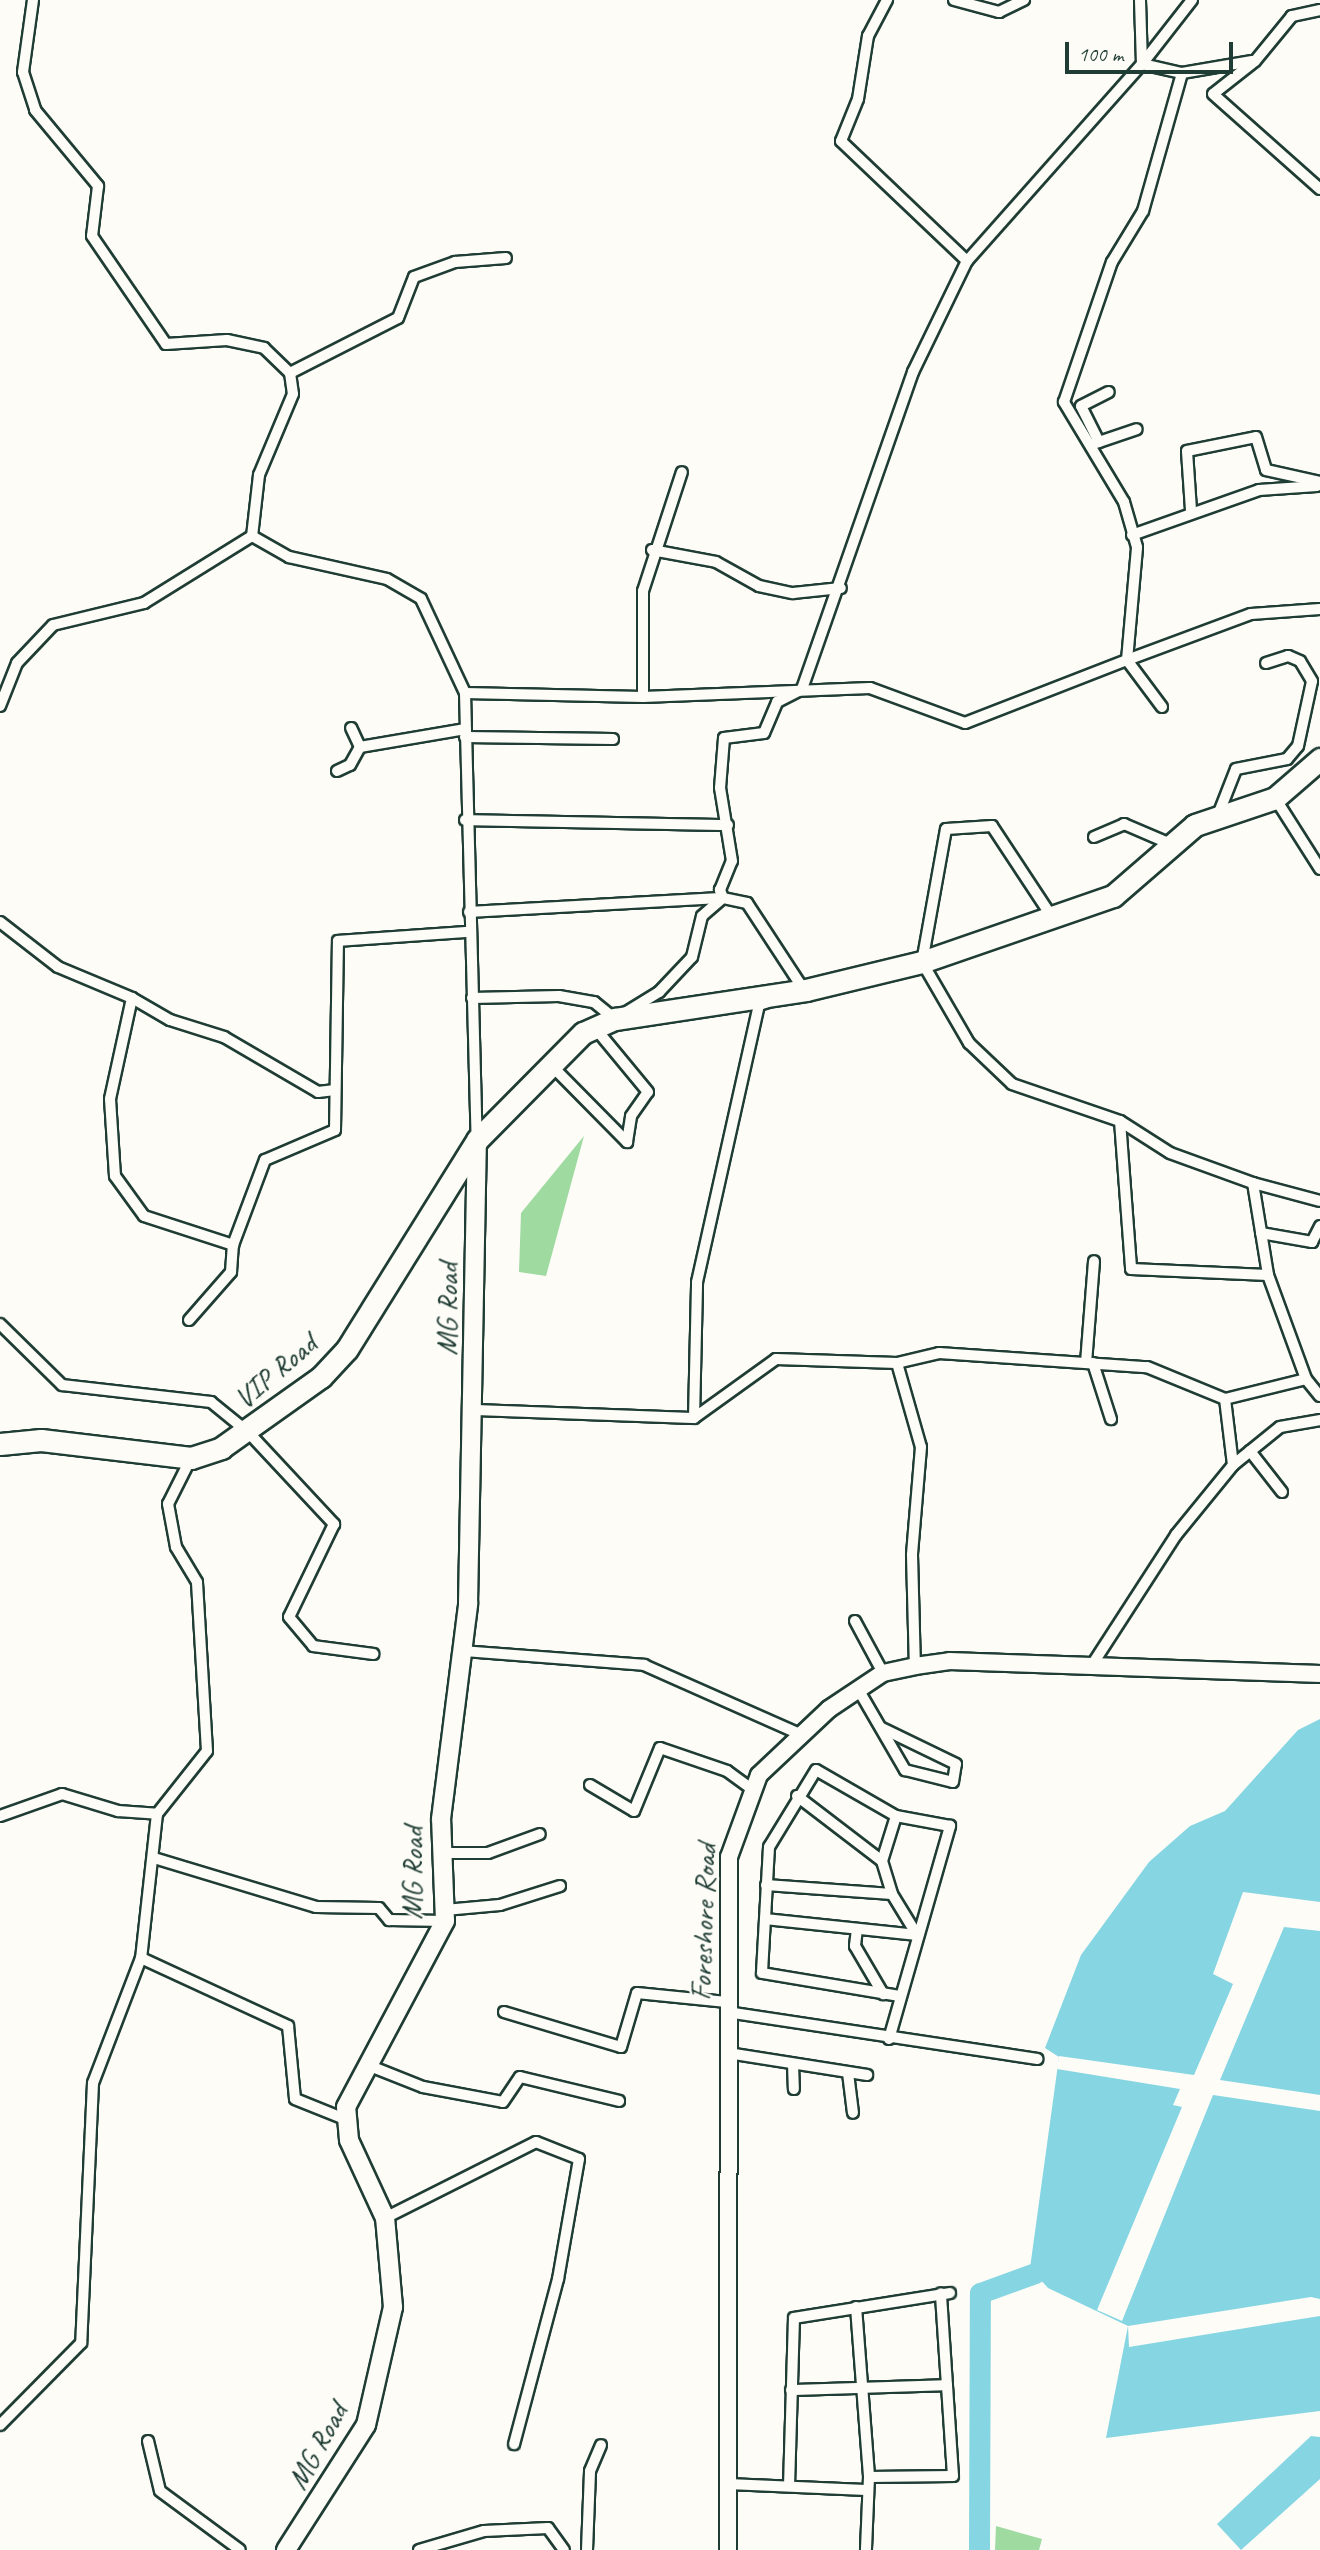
<!DOCTYPE html>
<html>
<head>
<meta charset="utf-8">
<style>
  body { margin:0 }
  #map { position:relative; width:1320px; height:2550px; overflow:hidden; background:#fdfcf7; font-family:Caveat,sans-serif }
  div>[style] { position:absolute }
  [style*='--x'] { left:calc(var(--x)*1px); top:calc(var(--y)*1px); width:calc(var(--w)*1px); rotate:calc(var(--a)*1deg) }
  .green>* { inset:0; background:#9fdaa1 }
  .water>* { inset:0; background:#85d5e2 }
  .pier>* { inset:0; background:#fdfcf7 }
  .river>* { height:21px; margin:-10.5px; padding:0 10.5px; transform-origin:10.5px; border-radius:10.5px; background:#85d5e2 }
  .roads { filter:drop-shadow(2px 0 #1f3d34) drop-shadow(-2px 0 #1f3d34) drop-shadow(0 2px #1f3d34) drop-shadow(0 -2px #1f3d34) }
  .street>* { height:10px; margin:-5px; padding:0 5px; transform-origin:5px; border-radius:5px; background:#fdfcf7 }
  .secondary>* { height:16px; margin:-8px; padding:0 8px; transform-origin:8px; border-radius:8px; background:#fdfcf7 }
  .primary>* { height:18px; margin:-9px; padding:0 9px; transform-origin:9px; border-radius:9px; background:#fdfcf7 }
  .highway>* { height:21px; margin:-10.5px; padding:0 10.5px; transform-origin:10.5px; border-radius:10.5px; background:#fdfcf7 }
  span { translate:-50% -50%; white-space:nowrap; text-align:center; line-height:1.15; -webkit-text-stroke:5px #fdfcf7; paint-order:stroke }
  .street-label { font-size:30px; color:#1f3d34 }
  .scale { position:absolute; left:1065px; top:42px; width:168px; height:32px; box-sizing:border-box; border:4px solid #1f3d34; border-top:0; padding-left:9px; font-size:21px; line-height:24px; white-space:nowrap; color:#1f3d34; -webkit-text-stroke:5px #fdfcf7; paint-order:stroke }
</style>
</head>
<body>
<div id="map">
  <div class="green">
    <i style="clip-path:polygon(584px 1136px,546px 1276px,519px 1272px,521px 1213px)"></i>
    <i style="clip-path:polygon(996px 2526px,1042px 2539px,1039px 2550px,995px 2550px)"></i>
  </div>
  <div class="water">
    <i style="clip-path:polygon(1320px 1719px,1320px 2411px,1106px 2438px,1128px 2326px,1048px 2288px,1030px 2268px,1059px 2057px,1045px 2048px,1081px 1955px,1149px 1862px,1190px 1826px,1225px 1811px,1298px 1730px)"></i>
    <i style="clip-path:polygon(1311px 2436px,1320px 2437px,1320px 2479px,1241px 2550px,1217px 2524px)"></i>
  </div>
  <div class="pier">
    <i style="clip-path:polygon(1243px 1892px,1320px 1902px,1320px 1931px,1284px 1927px,1220px 2080px,1320px 2095px,1320px 2111px,1213px 2095px,1122px 2321px,1097px 2310px,1182px 2107px,1173px 2105px,1180px 2089px,1057px 2069px,1059px 2056px,1194px 2075px,1233px 1984px,1213px 1974px)"></i>
    <i style="clip-path:polygon(1311px 2297px,1320px 2299px,1320px 2316px,1129px 2347px,1128px 2326px)"></i>
  </div>
  <div class="river">
    <i style="--x:979;--y:2550;--w:257;--a:-89.8"></i>
    <i style="--x:980;--y:2293;--w:59;--a:-20"></i>
  </div>
  <div class="roads">
    <div class="street">
      <i style="--x:33;--y:0;--w:73;--a:97.9"></i>
      <i style="--x:23;--y:72;--w:40;--a:72"></i>
      <i style="--x:35;--y:110;--w:99;--a:50.3"></i>
      <i style="--x:98;--y:186;--w:50;--a:96.8"></i>
      <i style="--x:92;--y:236;--w:131;--a:55.6"></i>
      <i style="--x:166;--y:344;--w:61;--a:-3.8"></i>
      <i style="--x:227;--y:340;--w:38;--a:12"></i>
      <i style="--x:264;--y:348;--w:36;--a:44"></i>
      <i style="--x:290;--y:373;--w:21;--a:82"></i>
      <i style="--x:293;--y:394;--w:88;--a:112.8"></i>
      <i style="--x:259;--y:475;--w:61;--a:96.5"></i>
      <i style="--x:954;--y:0;--w:47;--a:14.9"></i>
      <i style="--x:999;--y:12;--w:28;--a:-26"></i>
      <i style="--x:1192;--y:0;--w:81;--a:128"></i>
      <i style="--x:1142;--y:64;--w:41;--a:12.7"></i>
      <i style="--x:1182;--y:73;--w:71;--a:-9.7"></i>
      <i style="--x:1320;--y:10;--w:29;--a:168"></i>
      <i style="--x:1292;--y:16;--w:58;--a:129.4"></i>
      <i style="--x:1255;--y:61;--w:53;--a:141.8"></i>
      <i style="--x:1213;--y:94;--w:143;--a:41.6"></i>
      <i style="--x:967;--y:261;--w:264;--a:-48.4"></i>
      <i style="--x:1142;--y:64;--w:64;--a:-91.8"></i>
      <i style="--x:290;--y:373;--w:121;--a:-27"></i>
      <i style="--x:398;--y:318;--w:44;--a:-68.7"></i>
      <i style="--x:414;--y:277;--w:44;--a:-20.1"></i>
      <i style="--x:455;--y:262;--w:51;--a:-4.5"></i>
      <i style="--x:1099;--y:442;--w:40;--a:-116.6"></i>
      <i style="--x:1081;--y:406;--w:31;--a:-27"></i>
      <i style="--x:1093;--y:444;--w:46;--a:-18.8"></i>
      <i style="--x:1191;--y:510;--w:59;--a:-93.9"></i>
      <i style="--x:1187;--y:451;--w:70;--a:-11.5"></i>
      <i style="--x:1256;--y:437;--w:34;--a:73"></i>
      <i style="--x:1266;--y:470;--w:55;--a:12.5"></i>
      <i style="--x:1132;--y:535;--w:135;--a:-19.5"></i>
      <i style="--x:1259;--y:490;--w:58;--a:-3.9"></i>
      <i style="--x:652;--y:550;--w:65;--a:10.6"></i>
      <i style="--x:716;--y:562;--w:49;--a:29.2"></i>
      <i style="--x:759;--y:586;--w:35;--a:12"></i>
      <i style="--x:793;--y:593;--w:48;--a:-5.9"></i>
      <i style="--x:465;--y:693;--w:178;--a:1.3"></i>
      <i style="--x:643;--y:697;--w:227;--a:-2.3"></i>
      <i style="--x:870;--y:688;--w:101;--a:20.2"></i>
      <i style="--x:965;--y:723;--w:174;--a:-21.3"></i>
      <i style="--x:1127;--y:660;--w:113;--a:-84.9"></i>
      <i style="--x:1137;--y:547;--w:47;--a:-106.1"></i>
      <i style="--x:1124;--y:502;--w:117;--a:-121"></i>
      <i style="--x:1064;--y:402;--w:148;--a:-71.1"></i>
      <i style="--x:1112;--y:262;--w:60;--a:-58.7"></i>
      <i style="--x:1143;--y:211;--w:143;--a:-74.2"></i>
      <i style="--x:643;--y:697;--w:106;--a:-90"></i>
      <i style="--x:643;--y:591;--w:125;--a:-71.9"></i>
      <i style="--x:0;--y:706;--w:46;--a:-68.4"></i>
      <i style="--x:17;--y:663;--w:52;--a:-46.5"></i>
      <i style="--x:53;--y:625;--w:94;--a:-13.6"></i>
      <i style="--x:144;--y:603;--w:127;--a:-31.8"></i>
      <i style="--x:252;--y:536;--w:43;--a:29.6"></i>
      <i style="--x:289;--y:557;--w:100;--a:12.7"></i>
      <i style="--x:387;--y:579;--w:39;--a:30"></i>
      <i style="--x:421;--y:599;--w:104;--a:64.9"></i>
      <i style="--x:465;--y:693;--w:444;--a:88.5"></i>
      <i style="--x:1162;--y:707;--w:59;--a:-126.7"></i>
      <i style="--x:1127;--y:660;--w:132;--a:-20.4"></i>
      <i style="--x:1251;--y:614;--w:69;--a:-4.1"></i>
      <i style="--x:465;--y:737;--w:148;--a:0.8"></i>
      <i style="--x:360;--y:747;--w:107;--a:-9.7"></i>
      <i style="--x:337;--y:771;--w:14;--a:-25"></i>
      <i style="--x:350;--y:765;--w:21;--a:-61"></i>
      <i style="--x:360;--y:747;--w:21;--a:-115"></i>
      <i style="--x:1275;--y:798;--w:84;--a:57.6"></i>
      <i style="--x:1218;--y:815;--w:49;--a:-68.6"></i>
      <i style="--x:1236;--y:769;--w:52;--a:-11.1"></i>
      <i style="--x:1287;--y:759;--w:17;--a:-50"></i>
      <i style="--x:1298;--y:746;--w:66;--a:-77.8"></i>
      <i style="--x:1312;--y:681;--w:23;--a:-121"></i>
      <i style="--x:1300;--y:661;--w:13;--a:-157"></i>
      <i style="--x:1288;--y:656;--w:23;--a:162"></i>
      <i style="--x:465;--y:820;--w:263;--a:1.1"></i>
      <i style="--x:1094;--y:837;--w:33;--a:-23"></i>
      <i style="--x:1124;--y:824;--w:53;--a:23.2"></i>
      <i style="--x:469;--y:912;--w:251;--a:-3.2"></i>
      <i style="--x:1052;--y:917;--w:109;--a:-123.4"></i>
      <i style="--x:992;--y:826;--w:46;--a:176.3"></i>
      <i style="--x:946;--y:829;--w:135;--a:100.2"></i>
      <i style="--x:922;--y:962;--w:94;--a:59.9"></i>
      <i style="--x:969;--y:1043;--w:59;--a:43.6"></i>
      <i style="--x:1012;--y:1084;--w:114;--a:18.9"></i>
      <i style="--x:1120;--y:1121;--w:59;--a:32.6"></i>
      <i style="--x:1170;--y:1153;--w:88;--a:19.9"></i>
      <i style="--x:1253;--y:1183;--w:93;--a:80.7"></i>
      <i style="--x:1268;--y:1275;--w:111;--a:69.9"></i>
      <i style="--x:0;--y:922;--w:73;--a:37.8"></i>
      <i style="--x:58;--y:967;--w:80;--a:22.7"></i>
      <i style="--x:132;--y:998;--w:103;--a:102.3"></i>
      <i style="--x:110;--y:1099;--w:77;--a:86.3"></i>
      <i style="--x:115;--y:1176;--w:49;--a:54.1"></i>
      <i style="--x:144;--y:1216;--w:94;--a:18"></i>
      <i style="--x:804;--y:990;--w:104;--a:-123.2"></i>
      <i style="--x:747;--y:903;--w:25;--a:-168"></i>
      <i style="--x:723;--y:898;--w:9;--a:-111"></i>
      <i style="--x:720;--y:890;--w:31;--a:-68"></i>
      <i style="--x:732;--y:861;--w:74;--a:-99.3"></i>
      <i style="--x:720;--y:788;--w:50;--a:-85.4"></i>
      <i style="--x:724;--y:738;--w:40;--a:-7.1"></i>
      <i style="--x:764;--y:733;--w:34;--a:-67"></i>
      <i style="--x:777;--y:702;--w:28;--a:-27"></i>
      <i style="--x:802;--y:689;--w:336;--a:-70.7"></i>
      <i style="--x:913;--y:372;--w:123;--a:-64.1"></i>
      <i style="--x:967;--y:261;--w:174;--a:-136.4"></i>
      <i style="--x:841;--y:141;--w:45;--a:-68"></i>
      <i style="--x:858;--y:99;--w:64;--a:-81"></i>
      <i style="--x:868;--y:36;--w:41;--a:-62.2"></i>
      <i style="--x:132;--y:998;--w:44;--a:30.1"></i>
      <i style="--x:170;--y:1020;--w:57;--a:17.5"></i>
      <i style="--x:224;--y:1037;--w:109;--a:30.3"></i>
      <i style="--x:318;--y:1092;--w:17;--a:-7"></i>
      <i style="--x:472;--y:998;--w:87;--a:-1.3"></i>
      <i style="--x:559;--y:996;--w:36;--a:10"></i>
      <i style="--x:594;--y:1002;--w:27;--a:39"></i>
      <i style="--x:615;--y:1019;--w:52;--a:-31.5"></i>
      <i style="--x:659;--y:992;--w:48;--a:-46.7"></i>
      <i style="--x:692;--y:957;--w:42;--a:-76.3"></i>
      <i style="--x:702;--y:916;--w:28;--a:-41"></i>
      <i style="--x:550;--y:1064;--w:110;--a:45.4"></i>
      <i style="--x:627;--y:1142;--w:26;--a:-81"></i>
      <i style="--x:631;--y:1116;--w:29;--a:-55"></i>
      <i style="--x:648;--y:1092;--w:83;--a:-129.6"></i>
      <i style="--x:1120;--y:1121;--w:148;--a:85.7"></i>
      <i style="--x:1131;--y:1269;--w:137;--a:2.5"></i>
      <i style="--x:1253;--y:1183;--w:69;--a:15"></i>
      <i style="--x:1261;--y:1233;--w:52;--a:10"></i>
      <i style="--x:1312;--y:1242;--w:18;--a:-63"></i>
      <i style="--x:189;--y:1320;--w:64;--a:-48.8"></i>
      <i style="--x:231;--y:1272;--w:27;--a:-86"></i>
      <i style="--x:233;--y:1245;--w:91;--a:-69.4"></i>
      <i style="--x:265;--y:1160;--w:76;--a:-23.2"></i>
      <i style="--x:335;--y:1130;--w:189;--a:-89.1"></i>
      <i style="--x:338;--y:941;--w:130;--a:-4"></i>
      <i style="--x:0;--y:1324;--w:87;--a:44.5"></i>
      <i style="--x:62;--y:1385;--w:150;--a:6.5"></i>
      <i style="--x:211;--y:1402;--w:49;--a:39.2"></i>
      <i style="--x:249;--y:1433;--w:125;--a:47"></i>
      <i style="--x:334;--y:1524;--w:103;--a:115.8"></i>
      <i style="--x:289;--y:1617;--w:38;--a:50"></i>
      <i style="--x:313;--y:1646;--w:61;--a:7.6"></i>
      <i style="--x:897;--y:1363;--w:87;--a:74.1"></i>
      <i style="--x:921;--y:1447;--w:108;--a:94.8"></i>
      <i style="--x:912;--y:1555;--w:111;--a:88.5"></i>
      <i style="--x:1086;--y:1363;--w:102;--a:-85.5"></i>
      <i style="--x:1093;--y:1363;--w:59;--a:72.2"></i>
      <i style="--x:474;--y:1410;--w:220;--a:2.1"></i>
      <i style="--x:694;--y:1418;--w:136;--a:-88.7"></i>
      <i style="--x:697;--y:1282;--w:284;--a:-77.4"></i>
      <i style="--x:759;--y:1005;--w:9;--a:-18"></i>
      <i style="--x:694;--y:1418;--w:101;--a:-35.7"></i>
      <i style="--x:776;--y:1359;--w:121;--a:1.9"></i>
      <i style="--x:897;--y:1363;--w:43;--a:-13.4"></i>
      <i style="--x:939;--y:1353;--w:208;--a:3.9"></i>
      <i style="--x:1147;--y:1367;--w:84;--a:22.3"></i>
      <i style="--x:1250;--y:1451;--w:52;--a:52"></i>
      <i style="--x:1233;--y:1465;--w:66;--a:-96.9"></i>
      <i style="--x:1225;--y:1399;--w:83;--a:-13.9"></i>
      <i style="--x:1306;--y:1379;--w:22;--a:51"></i>
      <i style="--x:855;--y:1621;--w:59;--a:61.7"></i>
      <i style="--x:463;--y:1651;--w:182;--a:4.4"></i>
      <i style="--x:644;--y:1665;--w:173;--a:23.9"></i>
      <i style="--x:1090;--y:1668;--w:158;--a:-57.1"></i>
      <i style="--x:1176;--y:1535;--w:90;--a:-50.8"></i>
      <i style="--x:1233;--y:1465;--w:60;--a:-39"></i>
      <i style="--x:1280;--y:1427;--w:41;--a:-9.9"></i>
      <i style="--x:858;--y:1689;--w:94;--a:59.9"></i>
      <i style="--x:905;--y:1770;--w:49;--a:14"></i>
      <i style="--x:953;--y:1782;--w:18;--a:-81"></i>
      <i style="--x:956;--y:1764;--w:82;--a:-154.1"></i>
      <i style="--x:590;--y:1785;--w:51;--a:30.6"></i>
      <i style="--x:634;--y:1811;--w:68;--a:-67.6"></i>
      <i style="--x:660;--y:1748;--w:71;--a:18.9"></i>
      <i style="--x:727;--y:1771;--w:31;--a:36"></i>
      <i style="--x:797;--y:1796;--w:107;--a:37.4"></i>
      <i style="--x:882;--y:1861;--w:34;--a:73"></i>
      <i style="--x:892;--y:1894;--w:48;--a:58.6"></i>
      <i style="--x:157;--y:1814;--w:80;--a:-51.6"></i>
      <i style="--x:207;--y:1751;--w:169;--a:-93.4"></i>
      <i style="--x:197;--y:1582;--w:41;--a:-121"></i>
      <i style="--x:176;--y:1547;--w:44;--a:-100.5"></i>
      <i style="--x:168;--y:1504;--w:51;--a:-63.4"></i>
      <i style="--x:0;--y:1816;--w:66;--a:-19.5"></i>
      <i style="--x:62;--y:1794;--w:59;--a:16.9"></i>
      <i style="--x:118;--y:1811;--w:39;--a:4"></i>
      <i style="--x:157;--y:1814;--w:145;--a:96.3"></i>
      <i style="--x:141;--y:1958;--w:134;--a:111"></i>
      <i style="--x:93;--y:2083;--w:260;--a:92.6"></i>
      <i style="--x:81;--y:2343;--w:115;--a:134.6"></i>
      <i style="--x:443;--y:1853;--w:45;--a:0"></i>
      <i style="--x:488;--y:1853;--w:55;--a:-20.1"></i>
      <i style="--x:154;--y:1858;--w:169;--a:16.8"></i>
      <i style="--x:316;--y:1907;--w:63;--a:0.9"></i>
      <i style="--x:379;--y:1908;--w:16;--a:50"></i>
      <i style="--x:389;--y:1920;--w:56;--a:1"></i>
      <i style="--x:882;--y:1861;--w:47;--a:-72.7"></i>
      <i style="--x:766;--y:1885;--w:126;--a:4.1"></i>
      <i style="--x:445;--y:1910;--w:55;--a:-5.2"></i>
      <i style="--x:500;--y:1905;--w:63;--a:-17.6"></i>
      <i style="--x:765;--y:1919;--w:153;--a:6"></i>
      <i style="--x:857;--y:1929;--w:17;--a:97"></i>
      <i style="--x:855;--y:1946;--w:56;--a:59.7"></i>
      <i style="--x:141;--y:1958;--w:162;--a:24.8"></i>
      <i style="--x:288;--y:2026;--w:73;--a:84.5"></i>
      <i style="--x:295;--y:2099;--w:56;--a:22"></i>
      <i style="--x:504;--y:2012;--w:122;--a:16.7"></i>
      <i style="--x:621;--y:2047;--w:56;--a:-73.5"></i>
      <i style="--x:637;--y:1993;--w:90;--a:5.7"></i>
      <i style="--x:727;--y:2012;--w:314;--a:8.6"></i>
      <i style="--x:889;--y:2039;--w:222;--a:-74"></i>
      <i style="--x:950;--y:1826;--w:55;--a:-169.5"></i>
      <i style="--x:896;--y:1816;--w:92;--a:-150.1"></i>
      <i style="--x:816;--y:1770;--w:90;--a:121.4"></i>
      <i style="--x:769;--y:1847;--w:126;--a:93.2"></i>
      <i style="--x:762;--y:1973;--w:139;--a:9.5"></i>
      <i style="--x:728;--y:2053;--w:141;--a:9"></i>
      <i style="--x:365;--y:2064;--w:62;--a:21.6"></i>
      <i style="--x:423;--y:2087;--w:81;--a:10.6"></i>
      <i style="--x:503;--y:2102;--w:30;--a:-56"></i>
      <i style="--x:520;--y:2077;--w:102;--a:13.6"></i>
      <i style="--x:793;--y:2064;--w:25;--a:88"></i>
      <i style="--x:848;--y:2073;--w:40;--a:82.9"></i>
      <i style="--x:385;--y:2218;--w:169;--a:-26.7"></i>
      <i style="--x:536;--y:2142;--w:46;--a:21.6"></i>
      <i style="--x:579;--y:2159;--w:122;--a:99.9"></i>
      <i style="--x:558;--y:2279;--w:171;--a:104.9"></i>
      <i style="--x:856;--y:2307;--w:170;--a:85.6"></i>
      <i style="--x:869;--y:2477;--w:73;--a:92.4"></i>
      <i style="--x:791;--y:2390;--w:156;--a:-1.8"></i>
      <i style="--x:148;--y:2441;--w:51;--a:76.5"></i>
      <i style="--x:160;--y:2491;--w:99;--a:36.4"></i>
      <i style="--x:869;--y:2477;--w:84;--a:-0.7"></i>
      <i style="--x:953;--y:2476;--w:183;--a:-93.8"></i>
      <i style="--x:728;--y:2484;--w:138;--a:2.5"></i>
      <i style="--x:789;--y:2486;--w:168;--a:-88.3"></i>
      <i style="--x:794;--y:2318;--w:158;--a:-9.1"></i>
      <i style="--x:419;--y:2550;--w:68;--a:-16.3"></i>
      <i style="--x:484;--y:2531;--w:64;--a:-2.7"></i>
      <i style="--x:548;--y:2528;--w:27;--a:54"></i>
      <i style="--x:587;--y:2550;--w:79;--a:-87.8"></i>
      <i style="--x:590;--y:2471;--w:28;--a:-67"></i>
    </div>
    <div class="secondary">
      <i style="--x:728;--y:2550;--w:693;--a:-89.92"></i>
      <i style="--x:729;--y:1857;--w:87;--a:-69.9"></i>
      <i style="--x:759;--y:1775;--w:96;--a:-43.3"></i>
      <i style="--x:829;--y:1709;--w:65;--a:-33.7"></i>
      <i style="--x:883;--y:1673;--w:33;--a:-12"></i>
      <i style="--x:915;--y:1666;--w:35;--a:-8"></i>
      <i style="--x:950;--y:1661;--w:370;--a:2"></i>
    </div>
    <div class="primary">
      <i style="--x:286;--y:2550;--w:148;--a:-57.4"></i>
      <i style="--x:366;--y:2425;--w:121;--a:-77.1"></i>
      <i style="--x:393;--y:2307;--w:89;--a:-95.1"></i>
      <i style="--x:385;--y:2218;--w:86;--a:-114.8"></i>
      <i style="--x:349;--y:2140;--w:33;--a:-95"></i>
      <i style="--x:346;--y:2107;--w:211;--a:-62"></i>
      <i style="--x:445;--y:1921;--w:102;--a:-92.2"></i>
      <i style="--x:441;--y:1819;--w:217;--a:-82.8"></i>
      <i style="--x:468;--y:1604;--w:464;--a:-88.9"></i>
    </div>
    <div class="highway">
      <i style="--x:0;--y:1444;--w:41;--a:-5.6"></i>
      <i style="--x:41;--y:1440;--w:151;--a:6.8"></i>
      <i style="--x:191;--y:1458;--w:32;--a:-18"></i>
      <i style="--x:221;--y:1448;--w:123;--a:-35.4"></i>
      <i style="--x:321;--y:1377;--w:38;--a:-47"></i>
      <i style="--x:347;--y:1349;--w:246;--a:-58.1"></i>
      <i style="--x:477;--y:1140;--w:151;--a:-45.3"></i>
      <i style="--x:583;--y:1033;--w:35;--a:-24"></i>
      <i style="--x:615;--y:1019;--w:193;--a:-8.6"></i>
      <i style="--x:806;--y:990;--w:119;--a:-13.6"></i>
      <i style="--x:922;--y:962;--w:202;--a:-19.1"></i>
      <i style="--x:1113;--y:896;--w:108;--a:-40.9"></i>
      <i style="--x:1195;--y:825;--w:84;--a:-18.6"></i>
      <i style="--x:1275;--y:798;--w:60;--a:-40.9"></i>
    </div>
  </div>
  <div class="street-label">
    <span style="left:447px;top:1309px;rotate:-89deg">MG Road</span>
    <span style="left:275px;top:1371px;rotate:-40deg">VIP Road</span>
    <span style="left:412px;top:1873px;rotate:-89deg">MG Road</span>
    <span style="left:703px;top:1922px;rotate:-88deg">Foreshore Road</span>
    <span style="left:317px;top:2446px;rotate:-61deg">MG Road</span>
  </div>
  <div class="scale">100 m</div>
</div>
</body>
</html>
